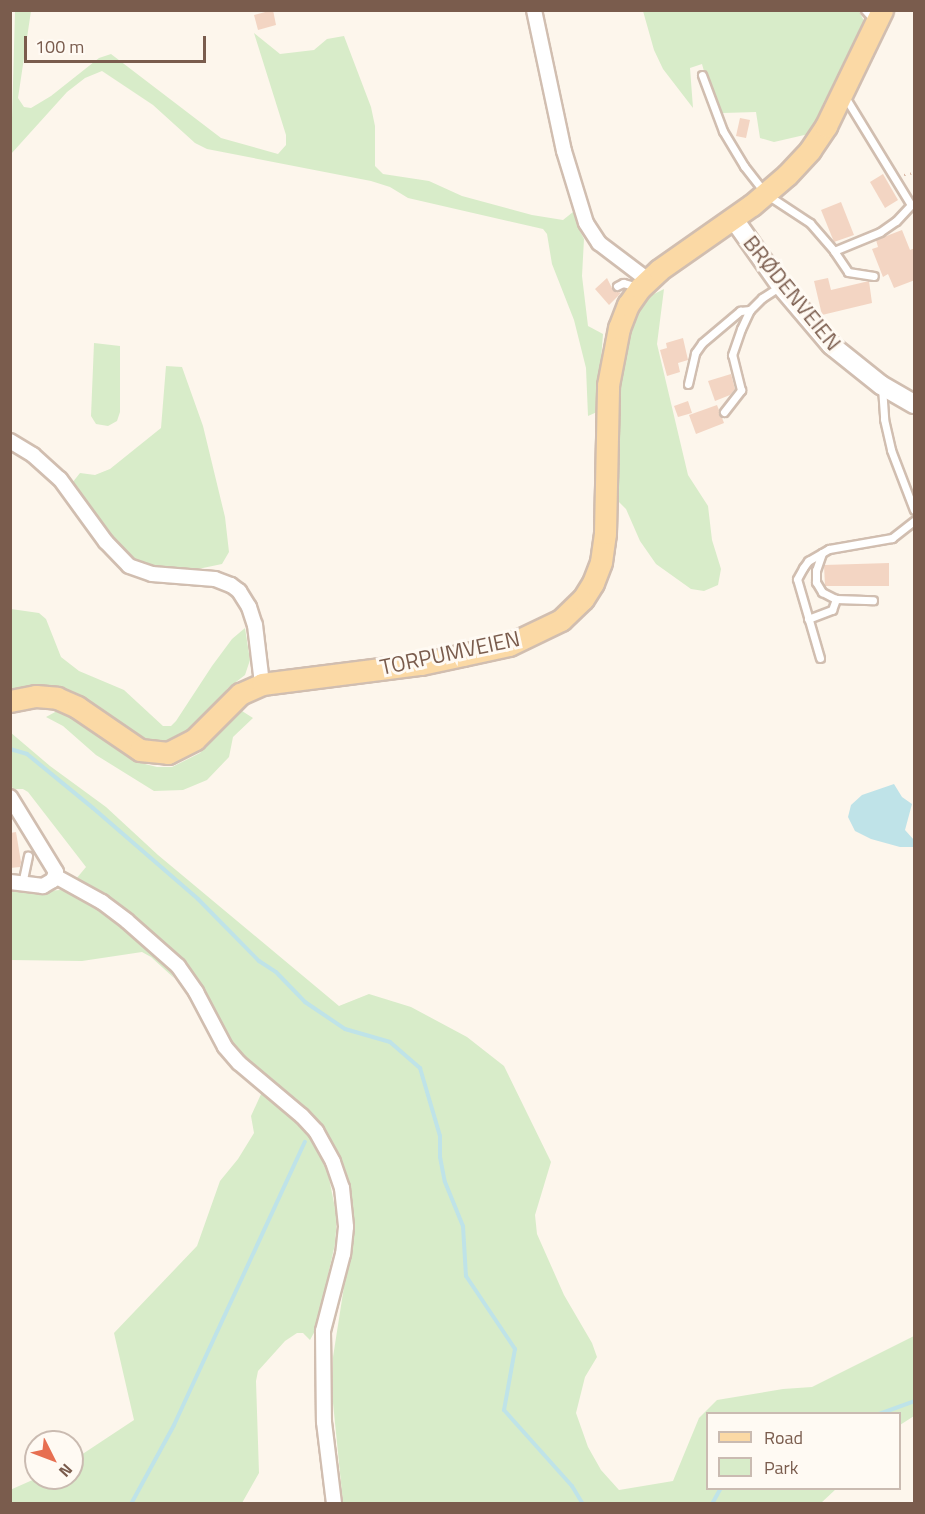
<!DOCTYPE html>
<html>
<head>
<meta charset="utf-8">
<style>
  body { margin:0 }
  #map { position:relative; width:925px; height:1514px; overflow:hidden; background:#fdf6ec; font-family:"Titillium Web",sans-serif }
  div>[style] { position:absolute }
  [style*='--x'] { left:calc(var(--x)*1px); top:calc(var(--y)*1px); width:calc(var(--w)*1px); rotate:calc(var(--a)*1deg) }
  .green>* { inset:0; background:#d8ecc9 }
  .water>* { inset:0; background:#bfe3e8 }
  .stream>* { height:4px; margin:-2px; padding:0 2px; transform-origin:2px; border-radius:2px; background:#bfe3e8 }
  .building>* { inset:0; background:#f3d5c3 }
  .path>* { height:2px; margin-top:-1px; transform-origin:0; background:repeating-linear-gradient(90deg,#d9b8a5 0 1.5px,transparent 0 6px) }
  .roads { filter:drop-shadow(2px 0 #d1beb0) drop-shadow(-2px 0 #d1beb0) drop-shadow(0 2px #d1beb0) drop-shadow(0 -2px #d1beb0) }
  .service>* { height:7px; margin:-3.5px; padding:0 3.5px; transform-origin:3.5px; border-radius:3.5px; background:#fff }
  .minor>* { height:14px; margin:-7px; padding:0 7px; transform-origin:7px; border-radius:7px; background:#fff }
  .secondary>* { height:18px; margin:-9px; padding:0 9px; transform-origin:9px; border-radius:9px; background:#fff }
  .primary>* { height:21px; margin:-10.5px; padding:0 10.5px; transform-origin:10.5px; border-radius:10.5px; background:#fbd9a5 }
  span { translate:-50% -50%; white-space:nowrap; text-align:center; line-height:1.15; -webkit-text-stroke:6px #fffaf3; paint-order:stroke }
  .street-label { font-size:22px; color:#7a5c4d }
  .frame { position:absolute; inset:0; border:12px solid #7a5c4d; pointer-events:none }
  .legend { position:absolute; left:706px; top:1412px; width:195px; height:78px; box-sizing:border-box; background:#fffaf3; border:2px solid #cabbb1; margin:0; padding:8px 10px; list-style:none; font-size:18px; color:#7a5c4d }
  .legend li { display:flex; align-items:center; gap:12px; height:30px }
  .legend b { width:30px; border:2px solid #cabbb1 }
  .north { position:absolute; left:24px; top:1430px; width:60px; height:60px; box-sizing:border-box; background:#fffaf3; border:2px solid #cabbb1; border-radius:50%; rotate:132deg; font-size:16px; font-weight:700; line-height:24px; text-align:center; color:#7a5c4d }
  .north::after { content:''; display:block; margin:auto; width:21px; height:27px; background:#e76f51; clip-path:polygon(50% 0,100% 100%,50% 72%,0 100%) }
  .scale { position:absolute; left:24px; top:36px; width:182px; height:27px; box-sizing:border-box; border:3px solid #7a5c4d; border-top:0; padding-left:8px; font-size:18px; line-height:21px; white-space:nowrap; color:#7a5c4d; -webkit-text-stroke:4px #fffaf3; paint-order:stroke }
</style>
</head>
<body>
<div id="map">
  <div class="green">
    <i style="clip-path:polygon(15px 11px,31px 11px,18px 98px,24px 107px,31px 108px,51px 96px,99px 58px,111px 54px,221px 138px,278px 154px,286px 145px,286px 135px,254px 33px,280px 54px,314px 50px,327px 39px,344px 36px,371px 107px,375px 126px,375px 166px,383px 174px,429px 181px,462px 196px,532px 215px,563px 220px,573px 212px,580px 217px,582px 227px,580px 231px,584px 239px,582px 276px,588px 326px,603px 334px,597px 412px,588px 416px,586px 368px,574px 320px,552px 264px,547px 234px,543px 229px,408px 198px,390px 187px,371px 181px,207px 149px,195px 143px,153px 105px,102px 71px,85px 78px,67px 92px,11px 154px)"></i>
    <i style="clip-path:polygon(643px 11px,859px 11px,866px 25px,813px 133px,774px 142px,760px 138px,756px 112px,723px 113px,714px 108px,702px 64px,690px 68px,693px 108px,663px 69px,654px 50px)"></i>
    <i style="clip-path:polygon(664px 289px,657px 344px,688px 475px,708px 506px,712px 540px,721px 569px,718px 585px,704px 591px,691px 589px,656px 564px,640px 541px,626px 509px,614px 497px,615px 401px,630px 321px,646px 298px)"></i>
    <i style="clip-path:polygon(94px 343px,120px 346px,120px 412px,117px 421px,108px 426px,96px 424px,91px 416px)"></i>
    <i style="clip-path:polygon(166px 366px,182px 367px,203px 426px,225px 517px,229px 552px,222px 564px,198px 569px,167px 569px,141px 563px,120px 548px,72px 483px,80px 473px,95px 475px,110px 469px,161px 428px)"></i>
    <i style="clip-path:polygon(11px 609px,39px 613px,46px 619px,61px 657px,79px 671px,124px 690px,163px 726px,171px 726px,176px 721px,212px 666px,232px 639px,245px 628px,250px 660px,245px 675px,227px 689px,222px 702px,203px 723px,171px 745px,143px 744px,107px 715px,75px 695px,11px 696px)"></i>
    <i style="clip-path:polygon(57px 711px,78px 720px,137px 762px,157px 767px,172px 767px,200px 753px,221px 728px,242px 711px,253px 718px,233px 737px,229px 757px,207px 780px,183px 790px,154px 791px,96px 755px,63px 726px,46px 717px)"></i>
    <i style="clip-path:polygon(10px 732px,50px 766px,106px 807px,158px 855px,339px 1006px,369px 994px,411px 1007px,467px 1037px,504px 1066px,551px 1162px,535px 1215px,537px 1234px,564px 1295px,592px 1343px,597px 1357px,585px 1377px,576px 1413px,588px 1447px,601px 1470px,619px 1490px,673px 1481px,699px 1418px,717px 1400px,783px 1389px,812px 1387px,914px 1336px,914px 1416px,900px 1425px,900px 1414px,708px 1414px,708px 1488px,836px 1489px,821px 1503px,343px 1503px,333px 1403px,333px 1357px,353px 1229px,346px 1178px,335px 1153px,231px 1044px,211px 1001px,178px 956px,144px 925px,76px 879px,86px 867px,28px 792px,23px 789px,13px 789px,10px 783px)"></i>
    <i style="clip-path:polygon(10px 887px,34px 892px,60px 890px,72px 892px,126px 926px,165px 963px,174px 978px,151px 957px,142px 952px,82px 961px,11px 960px)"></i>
    <i style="clip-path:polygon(262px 1092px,277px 1102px,311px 1136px,326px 1163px,337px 1218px,335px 1244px,316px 1329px,310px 1340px,303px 1333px,297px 1333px,285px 1341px,258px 1371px,256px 1381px,259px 1473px,242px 1503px,11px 1503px,10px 1490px,37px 1478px,72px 1478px,72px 1461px,134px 1420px,114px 1333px,197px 1246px,220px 1181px,238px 1159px,254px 1133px,251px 1116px)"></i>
  </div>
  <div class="water">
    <i style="clip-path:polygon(894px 784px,902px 797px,912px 804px,905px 830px,914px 840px,914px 847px,900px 847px,871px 839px,855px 831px,848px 817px,851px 805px,862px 795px)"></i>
  </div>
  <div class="stream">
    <i style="--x:10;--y:749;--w:18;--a:16"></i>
    <i style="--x:27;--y:754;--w:85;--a:39.3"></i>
    <i style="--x:93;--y:808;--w:139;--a:40.9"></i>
    <i style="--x:198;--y:899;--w:87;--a:45.5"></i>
    <i style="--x:259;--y:961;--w:20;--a:33"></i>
    <i style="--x:276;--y:972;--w:42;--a:46"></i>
    <i style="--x:305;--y:1002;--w:48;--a:34"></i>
    <i style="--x:345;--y:1029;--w:47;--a:16.1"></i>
    <i style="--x:390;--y:1042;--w:40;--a:41"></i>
    <i style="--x:420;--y:1068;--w:71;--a:73.6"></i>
    <i style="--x:440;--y:1136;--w:21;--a:90"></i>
    <i style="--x:440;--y:1157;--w:25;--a:79"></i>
    <i style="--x:445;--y:1182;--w:48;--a:67.8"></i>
    <i style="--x:463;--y:1226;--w:50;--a:86.6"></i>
    <i style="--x:466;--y:1276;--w:88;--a:56.1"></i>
    <i style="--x:515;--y:1349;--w:62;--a:100.2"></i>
    <i style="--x:504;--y:1410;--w:102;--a:48.2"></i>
    <i style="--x:572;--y:1486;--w:21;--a:59"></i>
    <i style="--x:879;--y:1414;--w:37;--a:-20"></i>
    <i style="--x:131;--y:1504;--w:90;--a:-61.4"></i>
    <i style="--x:174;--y:1425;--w:312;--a:-65.2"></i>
    <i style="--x:712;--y:1504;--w:18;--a:-61"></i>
  </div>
  <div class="building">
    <i style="clip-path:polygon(273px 10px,276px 25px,258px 30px,254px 15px)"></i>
    <i style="clip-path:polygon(740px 118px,750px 120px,746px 138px,736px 136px)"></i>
    <i style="clip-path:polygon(883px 174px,898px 200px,885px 208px,870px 182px)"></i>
    <i style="clip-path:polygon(841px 202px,854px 235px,834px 242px,821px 210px)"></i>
    <i style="clip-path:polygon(902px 230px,910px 250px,915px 248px,915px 280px,894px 288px,888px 274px,883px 277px,872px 249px,878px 247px,876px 240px)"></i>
    <i style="clip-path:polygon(607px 278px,613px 290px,621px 293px,609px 305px,595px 289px)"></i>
    <i style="clip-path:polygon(828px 278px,831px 290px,869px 281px,872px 303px,822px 315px,814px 281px)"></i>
    <i style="clip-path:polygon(683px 338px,688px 360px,678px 363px,680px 372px,667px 376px,660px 350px,667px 348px,666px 343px)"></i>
    <i style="clip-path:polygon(731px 374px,735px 389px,730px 395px,715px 401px,708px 381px)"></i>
    <i style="clip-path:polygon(688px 401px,692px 413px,678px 417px,674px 406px)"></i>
    <i style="clip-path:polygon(717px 405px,724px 423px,696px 434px,689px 415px)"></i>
    <i style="clip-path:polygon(889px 563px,889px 586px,825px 586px,824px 565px)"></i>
    <i style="clip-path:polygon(16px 832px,21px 862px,20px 867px,10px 868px,10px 833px)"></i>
  </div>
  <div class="path">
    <i style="--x:904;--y:175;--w:10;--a:-11"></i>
  </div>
  <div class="roads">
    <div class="service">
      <i style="--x:865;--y:10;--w:13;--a:48"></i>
      <i style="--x:702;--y:75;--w:60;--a:69.4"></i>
      <i style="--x:723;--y:131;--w:41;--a:59"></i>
      <i style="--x:744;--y:166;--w:36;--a:52"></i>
      <i style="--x:766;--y:194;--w:53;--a:33.4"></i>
      <i style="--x:810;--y:223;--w:37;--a:49"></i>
      <i style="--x:834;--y:251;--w:50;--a:-22.4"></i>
      <i style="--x:880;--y:232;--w:19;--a:-35"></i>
      <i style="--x:896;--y:221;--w:22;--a:-47"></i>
      <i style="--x:911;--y:205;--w:127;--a:-121.4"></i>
      <i style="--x:834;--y:251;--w:25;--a:56"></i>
      <i style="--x:848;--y:272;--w:26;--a:9"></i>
      <i style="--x:617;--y:286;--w:7;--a:-27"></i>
      <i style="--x:623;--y:283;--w:16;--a:15"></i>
      <i style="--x:688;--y:384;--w:32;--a:-77"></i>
      <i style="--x:695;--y:353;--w:12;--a:-55"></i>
      <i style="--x:702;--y:343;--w:50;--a:-40.1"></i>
      <i style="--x:740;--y:311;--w:10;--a:-6"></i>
      <i style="--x:882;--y:387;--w:32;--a:86"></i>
      <i style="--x:884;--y:419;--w:32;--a:77"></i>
      <i style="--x:891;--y:450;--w:64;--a:69"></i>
      <i style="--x:724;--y:412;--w:28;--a:-52"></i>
      <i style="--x:741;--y:390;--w:36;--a:-104"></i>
      <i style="--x:732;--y:355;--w:28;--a:-71"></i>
      <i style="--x:741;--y:329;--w:21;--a:-65"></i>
      <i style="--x:750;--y:310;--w:17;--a:-45"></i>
      <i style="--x:762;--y:298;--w:20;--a:-33"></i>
      <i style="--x:822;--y:553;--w:18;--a:109"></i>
      <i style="--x:816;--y:570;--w:12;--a:90"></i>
      <i style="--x:816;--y:582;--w:12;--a:59"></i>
      <i style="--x:822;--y:592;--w:16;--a:27"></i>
      <i style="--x:836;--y:599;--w:37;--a:2"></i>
      <i style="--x:808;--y:619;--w:26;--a:-21"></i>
      <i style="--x:832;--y:610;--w:12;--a:-70"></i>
      <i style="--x:820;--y:658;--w:82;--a:-106.2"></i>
      <i style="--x:797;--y:579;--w:13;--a:-61"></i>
      <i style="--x:803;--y:568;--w:9;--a:-54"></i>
      <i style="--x:808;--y:561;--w:24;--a:-30"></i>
      <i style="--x:829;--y:549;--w:64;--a:-9.9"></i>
      <i style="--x:892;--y:538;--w:28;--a:-38"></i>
      <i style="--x:22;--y:884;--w:29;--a:-78"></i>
    </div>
    <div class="minor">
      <i style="--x:534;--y:10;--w:144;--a:78"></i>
      <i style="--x:564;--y:151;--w:75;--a:73"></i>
      <i style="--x:586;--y:223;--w:24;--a:57"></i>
      <i style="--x:599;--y:243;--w:61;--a:37.1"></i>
      <i style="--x:10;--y:441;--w:27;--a:31"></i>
      <i style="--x:33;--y:455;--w:36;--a:42"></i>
      <i style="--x:60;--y:479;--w:78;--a:53.9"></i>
      <i style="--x:106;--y:542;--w:33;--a:46"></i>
      <i style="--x:129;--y:566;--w:24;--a:19"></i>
      <i style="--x:152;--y:574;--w:63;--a:4.5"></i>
      <i style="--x:215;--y:579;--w:17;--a:21"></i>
      <i style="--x:231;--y:585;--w:10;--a:37"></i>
      <i style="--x:239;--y:591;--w:19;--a:58"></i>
      <i style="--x:249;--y:607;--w:19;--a:72"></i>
      <i style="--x:255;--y:625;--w:59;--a:83.2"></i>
      <i style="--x:10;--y:797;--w:88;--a:58.5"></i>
      <i style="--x:56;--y:872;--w:9;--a:111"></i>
      <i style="--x:53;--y:880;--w:12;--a:149"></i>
      <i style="--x:43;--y:886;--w:33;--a:-173"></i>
      <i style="--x:55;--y:876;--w:54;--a:29"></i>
      <i style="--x:102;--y:902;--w:31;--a:37"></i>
      <i style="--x:127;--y:921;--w:68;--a:41.4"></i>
      <i style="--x:178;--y:966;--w:32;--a:55"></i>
      <i style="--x:196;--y:992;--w:62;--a:62.2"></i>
      <i style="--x:225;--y:1047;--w:21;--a:49"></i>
      <i style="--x:239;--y:1063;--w:82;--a:40.1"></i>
      <i style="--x:302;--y:1116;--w:21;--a:47"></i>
      <i style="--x:316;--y:1131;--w:35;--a:61"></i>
      <i style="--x:333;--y:1162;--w:28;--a:71"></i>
      <i style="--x:342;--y:1188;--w:39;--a:84"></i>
      <i style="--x:346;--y:1227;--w:27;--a:96"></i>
      <i style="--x:343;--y:1254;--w:80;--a:104.6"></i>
      <i style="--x:323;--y:1331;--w:91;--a:89.4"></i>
      <i style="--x:324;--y:1422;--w:83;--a:83"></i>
    </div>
    <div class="secondary">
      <i style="--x:733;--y:218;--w:83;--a:54.8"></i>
      <i style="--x:781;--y:286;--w:77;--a:49.7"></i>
      <i style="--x:831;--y:345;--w:64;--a:38.7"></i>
      <i style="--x:881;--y:385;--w:38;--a:30"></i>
    </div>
    <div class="primary">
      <i style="--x:10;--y:701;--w:26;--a:-11"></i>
      <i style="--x:36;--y:696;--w:21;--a:5"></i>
      <i style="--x:57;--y:698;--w:22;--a:24"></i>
      <i style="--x:77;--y:707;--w:76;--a:34.3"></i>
      <i style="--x:140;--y:750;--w:28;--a:6"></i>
      <i style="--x:168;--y:753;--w:30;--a:-27"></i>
      <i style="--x:195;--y:739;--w:64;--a:-45"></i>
      <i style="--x:240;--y:694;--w:24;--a:-24"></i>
      <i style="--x:262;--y:684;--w:160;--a:-7.2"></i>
      <i style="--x:421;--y:664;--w:43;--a:-12.1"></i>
      <i style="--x:463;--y:655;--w:47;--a:-12.3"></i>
      <i style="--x:509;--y:645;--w:58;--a:-25.7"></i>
      <i style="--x:561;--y:620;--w:30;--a:-44"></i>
      <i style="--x:583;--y:599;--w:19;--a:-58"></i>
      <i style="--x:593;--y:583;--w:22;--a:-69"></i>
      <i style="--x:601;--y:562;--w:29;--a:-82"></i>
      <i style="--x:605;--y:533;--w:148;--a:-88.8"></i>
      <i style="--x:608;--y:385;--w:58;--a:-79.1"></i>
      <i style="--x:619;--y:328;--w:25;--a:-69"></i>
      <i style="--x:628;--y:305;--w:21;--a:-55"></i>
      <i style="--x:640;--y:288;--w:26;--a:-43"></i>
      <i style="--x:659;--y:270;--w:113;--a:-35"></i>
      <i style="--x:752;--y:205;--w:46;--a:-40.6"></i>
      <i style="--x:787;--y:175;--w:34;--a:-47"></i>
      <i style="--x:810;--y:150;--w:29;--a:-56"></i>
      <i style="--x:826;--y:126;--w:129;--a:-64.2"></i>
    </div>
  </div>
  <div class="street-label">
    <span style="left:792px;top:293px;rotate:51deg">BRØDENVEIEN</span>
    <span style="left:450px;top:653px;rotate:-12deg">TORPUMVEIEN</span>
  </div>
  <div class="frame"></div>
  <ul class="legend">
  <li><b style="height:8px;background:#fbd9a5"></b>Road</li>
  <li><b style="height:16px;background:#d8ecc9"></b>Park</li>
  </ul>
  <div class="north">N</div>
  <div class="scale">100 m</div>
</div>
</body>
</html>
